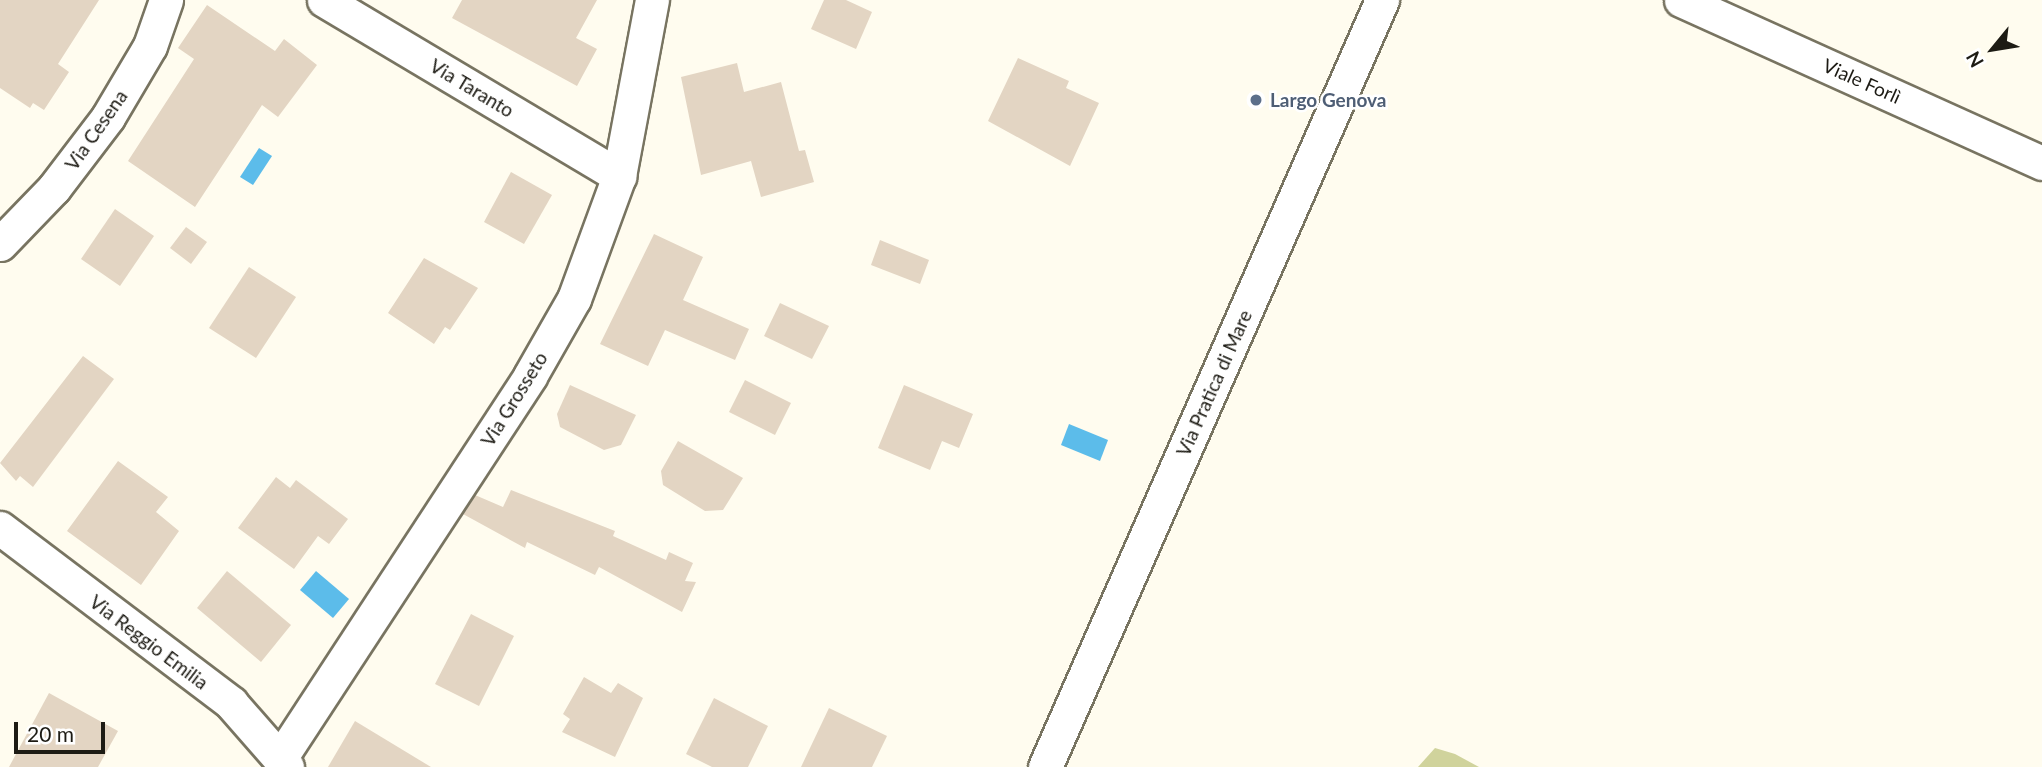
<!DOCTYPE html>
<html>
<head>
<meta charset="utf-8">
<style>
  body { margin:0 }
  #map { position:relative; width:2042px; height:767px; overflow:hidden; background:#fffcef; font-family:Lato,sans-serif }
  div>[style] { position:absolute }
  [style*='--x'] { left:calc(var(--x)*1px); top:calc(var(--y)*1px); width:calc(var(--w)*1px); rotate:calc(var(--a)*1deg) }
  .green>* { inset:0; background:#d0d39c }
  .water>* { inset:0; background:#5cbcea }
  .building>* { inset:0; background:#e3d5c3 }
  .roads { filter:drop-shadow(2px 0 #787461) drop-shadow(-2px 0 #787461) drop-shadow(0 2px #787461) drop-shadow(0 -2px #787461) }
  .minor>* { height:33px; margin:-16.5px; padding:0 16.5px; transform-origin:16.5px; border-radius:16.5px; background:#fff }
  .dots>* { width:19px; height:19px; translate:-50% -50%; box-sizing:border-box; border:4px solid #fff; border-radius:50% }
  span { translate:-50% -50%; white-space:nowrap; text-align:center; line-height:1.15; -webkit-text-stroke:5px #fff; paint-order:stroke }
  .street-label { font-size:19px; color:#1d1b14 }
  .service-label { font-size:19px; color:#4e5e75; font-weight:700 }
  .left { translate:0 -50%; text-align:left }
  .north { position:absolute; left:1958px; top:14px; width:70px; height:70px; -webkit-text-stroke:5px #fff; paint-order:stroke; rotate:240deg; font-size:19px; font-weight:700; line-height:28px; text-align:center; color:#1d1b14 }
  .north::after { content:''; display:block; margin:auto; width:24px; height:32px; background:#1d1b14; clip-path:polygon(50% 0,100% 100%,50% 72%,0 100%) }
  .scale { position:absolute; left:14px; top:722px; width:91px; height:32px; box-sizing:border-box; border:4px solid #1d1b14; border-top:0; padding-left:9px; font-size:21px; line-height:24px; white-space:nowrap; color:#1d1b14; -webkit-text-stroke:5px #fff; paint-order:stroke }
</style>
</head>
<body>
<div id="map">
  <div class="green">
    <i style="clip-path:polygon(1435px 748px,1455px 754px,1479px 767px,1418px 767px)"></i>
  </div>
  <div class="water">
    <i style="clip-path:polygon(259px 148px,272px 156px,253px 185px,240px 177px)"></i>
    <i style="clip-path:polygon(1069px 424px,1108px 440px,1100px 461px,1061px 445px)"></i>
    <i style="clip-path:polygon(316px 571px,349px 599px,333px 618px,300px 590px)"></i>
  </div>
  <div class="building">
    <i style="clip-path:polygon(0 0,99px 0,58px 64px,69px 72px,44px 110px,33px 103px,30px 108px,0 88px)"></i>
    <i style="clip-path:polygon(462px 0,597px 0,576px 38px,597px 49px,577px 86px,452px 18px)"></i>
    <i style="clip-path:polygon(824px 0,846px 0,872px 12px,856px 49px,811px 29px)"></i>
    <i style="clip-path:polygon(207px 5px,275px 51px,284px 39px,317px 65px,278px 117px,262px 105px,195px 207px,128px 161px,194px 59px,178px 48px)"></i>
    <i style="clip-path:polygon(1018px 58px,1069px 81px,1066px 88px,1099px 103px,1070px 166px,988px 121px)"></i>
    <i style="clip-path:polygon(737px 63px,744px 92px,781px 82px,799px 151px,805px 150px,814px 182px,761px 197px,751px 161px,701px 175px,681px 77px)"></i>
    <i style="clip-path:polygon(511px 172px,552px 195px,524px 244px,484px 222px)"></i>
    <i style="clip-path:polygon(115px 209px,154px 236px,120px 286px,81px 259px)"></i>
    <i style="clip-path:polygon(186px 227px,207px 242px,191px 264px,170px 248px)"></i>
    <i style="clip-path:polygon(654px 234px,703px 257px,683px 300px,749px 329px,735px 360px,665px 330px,648px 366px,600px 344px)"></i>
    <i style="clip-path:polygon(880px 240px,929px 260px,920px 284px,871px 265px)"></i>
    <i style="clip-path:polygon(424px 258px,478px 288px,450px 330px,445px 327px,434px 344px,388px 313px)"></i>
    <i style="clip-path:polygon(249px 267px,296px 297px,256px 358px,209px 328px)"></i>
    <i style="clip-path:polygon(780px 303px,829px 326px,812px 359px,764px 336px)"></i>
    <i style="clip-path:polygon(83px 356px,114px 379px,33px 487px,20px 476px,16px 481px,0 463px)"></i>
    <i style="clip-path:polygon(745px 380px,791px 403px,775px 435px,729px 412px)"></i>
    <i style="clip-path:polygon(570px 385px,636px 415px,621px 445px,604px 450px,560px 427px,557px 414px)"></i>
    <i style="clip-path:polygon(904px 385px,973px 414px,959px 448px,942px 441px,930px 470px,878px 448px)"></i>
    <i style="clip-path:polygon(678px 441px,743px 478px,723px 510px,705px 511px,663px 485px,661px 471px)"></i>
    <i style="clip-path:polygon(118px 461px,168px 497px,156px 512px,179px 531px,141px 585px,67px 531px)"></i>
    <i style="clip-path:polygon(276px 477px,290px 488px,296px 480px,348px 519px,329px 544px,318px 536px,294px 569px,238px 528px)"></i>
    <i style="clip-path:polygon(511px 490px,615px 531px,613px 536px,666px 560px,669px 552px,693px 563px,685px 581px,696px 582px,682px 612px,599px 567px,595px 575px,527px 542px,525px 548px,463px 514px,475px 495px,503px 507px)"></i>
    <i style="clip-path:polygon(227px 571px,291px 625px,261px 662px,197px 608px)"></i>
    <i style="clip-path:polygon(471px 614px,514px 636px,479px 706px,435px 684px)"></i>
    <i style="clip-path:polygon(584px 677px,611px 693px,618px 683px,643px 698px,615px 757px,562px 732px,570px 719px,563px 714px)"></i>
    <i style="clip-path:polygon(49px 693px,118px 731px,98px 767px,9px 767px)"></i>
    <i style="clip-path:polygon(714px 698px,768px 726px,748px 767px,712px 767px,686px 754px)"></i>
    <i style="clip-path:polygon(829px 708px,887px 736px,872px 767px,801px 767px)"></i>
    <i style="clip-path:polygon(355px 721px,431px 767px,328px 767px)"></i>
  </div>
  <div class="roads">
    <div class="minor">
      <i style="--x:324;--y:0;--w:344;--a:30.8"></i>
      <i style="--x:1681;--y:0;--w:396;--a:24.3"></i>
      <i style="--x:0;--y:244;--w:78;--a:-46"></i>
      <i style="--x:54;--y:188;--w:89;--a:-52.7"></i>
      <i style="--x:108;--y:117;--w:82;--a:-59.4"></i>
      <i style="--x:150;--y:46;--w:49;--a:-70.8"></i>
      <i style="--x:0;--y:528;--w:290;--a:37.1"></i>
      <i style="--x:231;--y:703;--w:85;--a:48.8"></i>
      <i style="--x:281;--y:757;--w:455;--a:-56.8"></i>
      <i style="--x:530;--y:376;--w:89;--a:-60.3"></i>
      <i style="--x:574;--y:299;--w:131;--a:-69.9"></i>
      <i style="--x:619;--y:176;--w:179;--a:-79.4"></i>
      <i style="--x:1045;--y:767;--w:838;--a:-66.28"></i>
    </div>
  </div>
  <div class="dots">
    <i style="left:1256px;top:100px;background:#5c6f8a"></i>
  </div>
  <div class="street-label">
    <span style="left:1862px;top:81px;rotate:24deg">Viale Forlì</span>
    <span style="left:472px;top:88px;rotate:31deg">Via Taranto</span>
    <span style="left:96px;top:130px;rotate:-55deg">Via Cesena</span>
    <span style="left:1214px;top:383px;rotate:-66deg">Via Pratica di Mare</span>
    <span style="left:514px;top:399px;rotate:-58deg">Via Grosseto</span>
    <span style="left:149px;top:642px;rotate:37deg">Via Reggio Emilia</span>
  </div>
  <div class="service-label">
    <span class="left" style="left:1270px;top:100px">Largo Genova</span>
  </div>
  <div class="north">N</div>
  <div class="scale">20 m</div>
</div>
</body>
</html>
